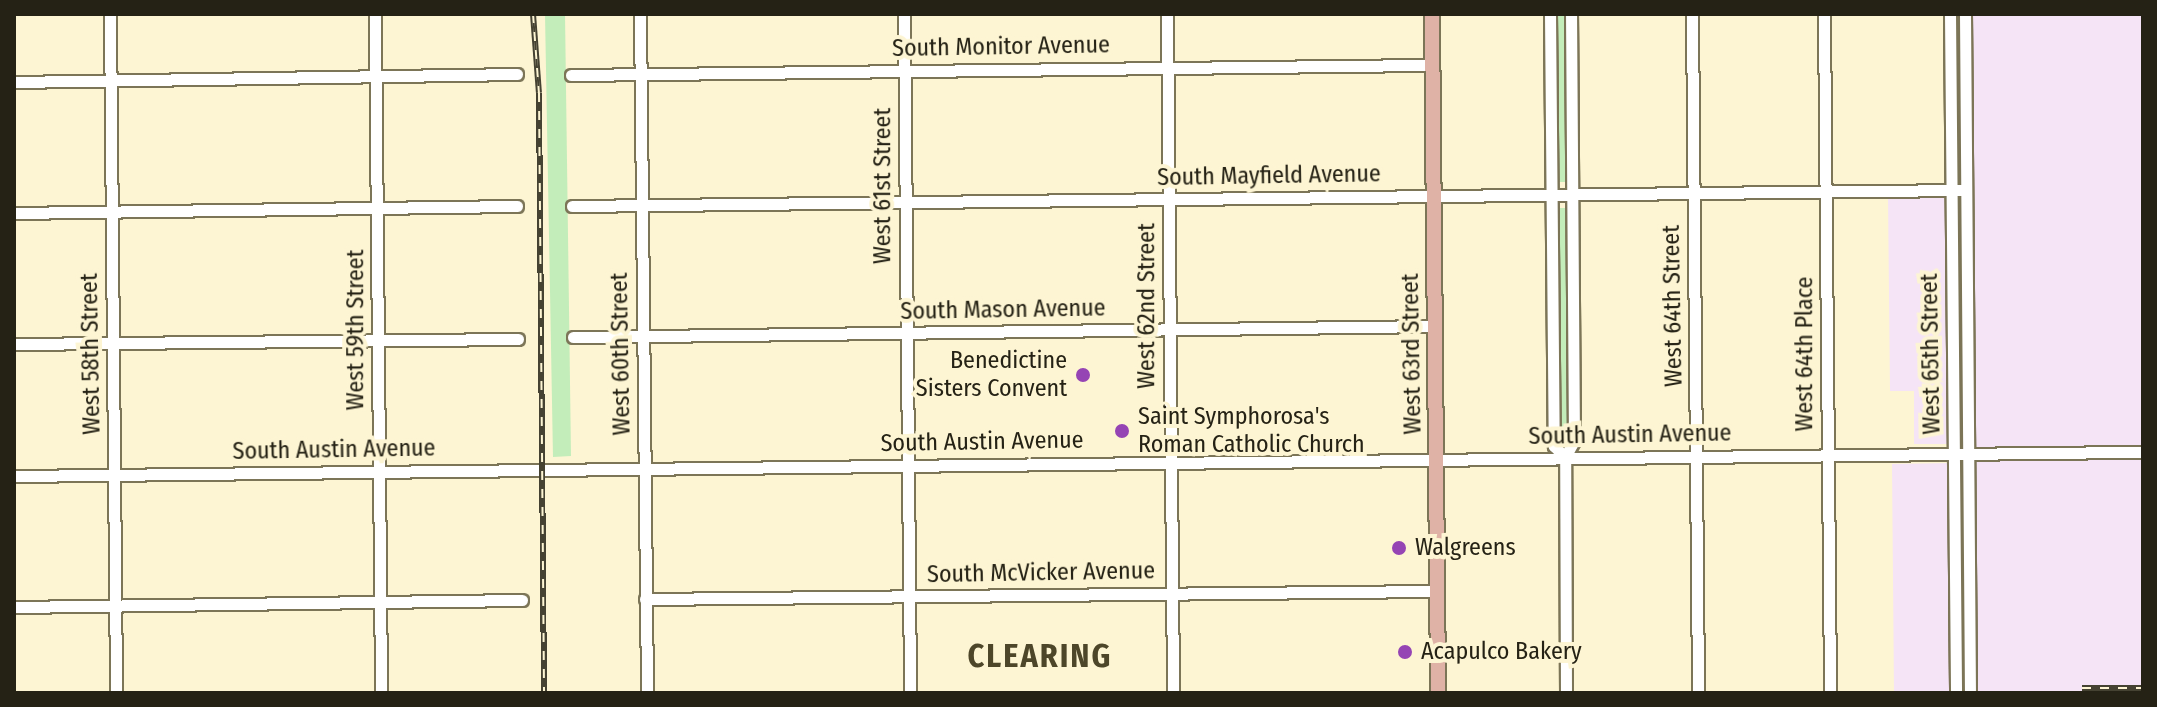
<!DOCTYPE html>
<html>
<head>
<meta charset="utf-8">
<style>
  body { margin:0 }
  #map { position:relative; width:2157px; height:707px; overflow:hidden; background:#fdf5d3; font-family:"Fira Sans Condensed",sans-serif }
  div>[style] { position:absolute }
  [style*='--x'] { left:calc(var(--x)*1px); top:calc(var(--y)*1px); width:calc(var(--w)*1px); rotate:calc(var(--a)*1deg) }
  .industrial>* { inset:0; background:#f5e4f6 }
  .green>* { inset:0; background:#c3edba }
  .roads { filter:drop-shadow(2px 0 #7c7557) drop-shadow(-2px 0 #7c7557) drop-shadow(0 2px #7c7557) drop-shadow(0 -2px #7c7557) }
  .minor>* { height:11px; margin:-5.5px; padding:0 5.5px; transform-origin:5.5px; border-radius:5.5px; background:#fff }
  .major>* { height:14px; margin:-7px; padding:0 7px; transform-origin:7px; border-radius:7px; background:#dfb2a6 }
  .rail>* { height:6px; margin-top:-3px; transform-origin:0; background:repeating-linear-gradient(90deg,#fdf5d3 0 9px,#454232 0 18px); box-sizing:border-box; border-block:2px solid #454232 }
  .dots>* { width:22px; height:22px; translate:-50% -50%; box-sizing:border-box; border:4px solid #fdf5d3; border-radius:50% }
  span { translate:-50% -50%; white-space:nowrap; text-align:center; line-height:1.15; -webkit-text-stroke:8px #fdf5d3; paint-order:stroke }
  .street-label { font-size:24px; color:#252215 }
  .poi-label { font-size:24px; color:#252215 }
  .right { translate:-100% -50%; text-align:right }
  .left { translate:0 -50%; text-align:left }
  .district-label { font-size:32px; color:#4d4629; font-weight:700; letter-spacing:2px }
  .frame { position:absolute; inset:0; border:16px solid #252215; pointer-events:none }
</style>
</head>
<body>
<div id="map">
  <div class="industrial">
    <i style="clip-path:polygon(1964px 14px,2143px 14px,2143px 693px,1972px 693px)"></i>
    <i style="clip-path:polygon(1888px 196px,1947px 196px,1949px 444px,1914px 444px,1914px 391px,1890px 391px)"></i>
    <i style="clip-path:polygon(1951px 463px,1951px 693px,1894px 693px,1892px 464px)"></i>
  </div>
  <div class="green">
    <i style="clip-path:polygon(545px 14px,565px 14px,571px 456px,553px 457px)"></i>
    <i style="clip-path:polygon(1554px 14px,1566px 14px,1568px 182px,1555px 182px)"></i>
    <i style="clip-path:polygon(1556px 208px,1567px 208px,1569px 444px,1558px 444px)"></i>
  </div>
  <div class="roads">
    <div class="minor">
      <i style="--x:110;--y:14;--w:679;--a:89.49"></i>
      <i style="--x:375;--y:14;--w:679;--a:89.49"></i>
      <i style="--x:640;--y:14;--w:679;--a:89.41"></i>
      <i style="--x:904;--y:14;--w:679;--a:89.49"></i>
      <i style="--x:1167;--y:14;--w:679;--a:89.49"></i>
      <i style="--x:1550;--y:14;--w:432;--a:89.5"></i>
      <i style="--x:1554;--y:446;--w:16;--a:45"></i>
      <i style="--x:1692;--y:14;--w:679;--a:89.49"></i>
      <i style="--x:1824;--y:14;--w:679;--a:89.49"></i>
      <i style="--x:1950;--y:14;--w:679;--a:89.49"></i>
      <i style="--x:1965;--y:14;--w:679;--a:89.58"></i>
      <i style="--x:571;--y:75;--w:861;--a:-0.67"></i>
      <i style="--x:14;--y:82;--w:503;--a:-0.91"></i>
      <i style="--x:572;--y:206;--w:1394;--a:-0.66"></i>
      <i style="--x:14;--y:213;--w:503;--a:-0.8"></i>
      <i style="--x:573;--y:337;--w:861;--a:-0.73"></i>
      <i style="--x:14;--y:344;--w:504;--a:-0.57"></i>
      <i style="--x:14;--y:476;--w:2129;--a:-0.65"></i>
      <i style="--x:645;--y:599;--w:792;--a:-0.58"></i>
      <i style="--x:14;--y:607;--w:508;--a:-0.79"></i>
      <i style="--x:1566;--y:693;--w:236;--a:-90.2"></i>
      <i style="--x:1565;--y:457;--w:18;--a:-61"></i>
      <i style="--x:1574;--y:441;--w:427;--a:-90.4"></i>
    </div>
    <div class="major">
      <i style="--x:1432;--y:14;--w:679;--a:89.49"></i>
    </div>
  </div>
  <div class="rail">
    <i style="--x:533;--y:14;--w:79;--a:85.7"></i>
    <i style="--x:539;--y:93;--w:600;--a:89.52"></i>
    <i style="--x:2082;--y:688;--w:61;--a:0"></i>
  </div>
  <div class="dots">
    <i style="left:1083px;top:375px;background:#9544b4"></i>
    <i style="left:1122px;top:431px;background:#9544b4"></i>
    <i style="left:1399px;top:548px;background:#9544b4"></i>
    <i style="left:1405px;top:652px;background:#9544b4"></i>
  </div>
  <div class="street-label">
    <span style="left:1001px;top:47px;rotate:-1deg">South Monitor Avenue</span>
    <span style="left:1269px;top:176px;rotate:-1deg">South Mayfield Avenue</span>
    <span style="left:883px;top:186px;rotate:-90deg">West 61st Street</span>
    <span style="left:1147px;top:306px;rotate:-90deg">West 62nd Street</span>
    <span style="left:1673px;top:306px;rotate:-91deg">West 64th Street</span>
    <span style="left:1003px;top:310px;rotate:-1deg">South Mason Avenue</span>
    <span style="left:356px;top:330px;rotate:-90deg">West 59th Street</span>
    <span style="left:91px;top:354px;rotate:-91deg">West 58th Street</span>
    <span style="left:621px;top:354px;rotate:-91deg">West 60th Street</span>
    <span style="left:1412px;top:354px;rotate:-91deg">West 63rd Street</span>
    <span style="left:1805px;top:354px;rotate:-90deg">West 64th Place</span>
    <span style="left:1931px;top:354px;rotate:-91deg">West 65th Street</span>
    <span style="left:1630px;top:435px;rotate:-1deg">South Austin Avenue</span>
    <span style="left:982px;top:442px;rotate:-1deg">South Austin Avenue</span>
    <span style="left:334px;top:450px;rotate:-1deg">South Austin Avenue</span>
    <span style="left:1041px;top:573px;rotate:-1deg">South McVicker Avenue</span>
  </div>
  <div class="poi-label">
    <span class="right" style="left:1067px;top:375px">Benedictine<br>Sisters Convent</span>
    <span class="left" style="left:1138px;top:431px">Saint Symphorosa's<br>Roman Catholic Church</span>
    <span class="left" style="left:1415px;top:548px">Walgreens</span>
    <span class="left" style="left:1421px;top:652px">Acapulco Bakery</span>
  </div>
  <div class="district-label">
    <span style="left:1040px;top:656px">CLEARING</span>
  </div>
  <div class="frame"></div>
</div>
</body>
</html>
